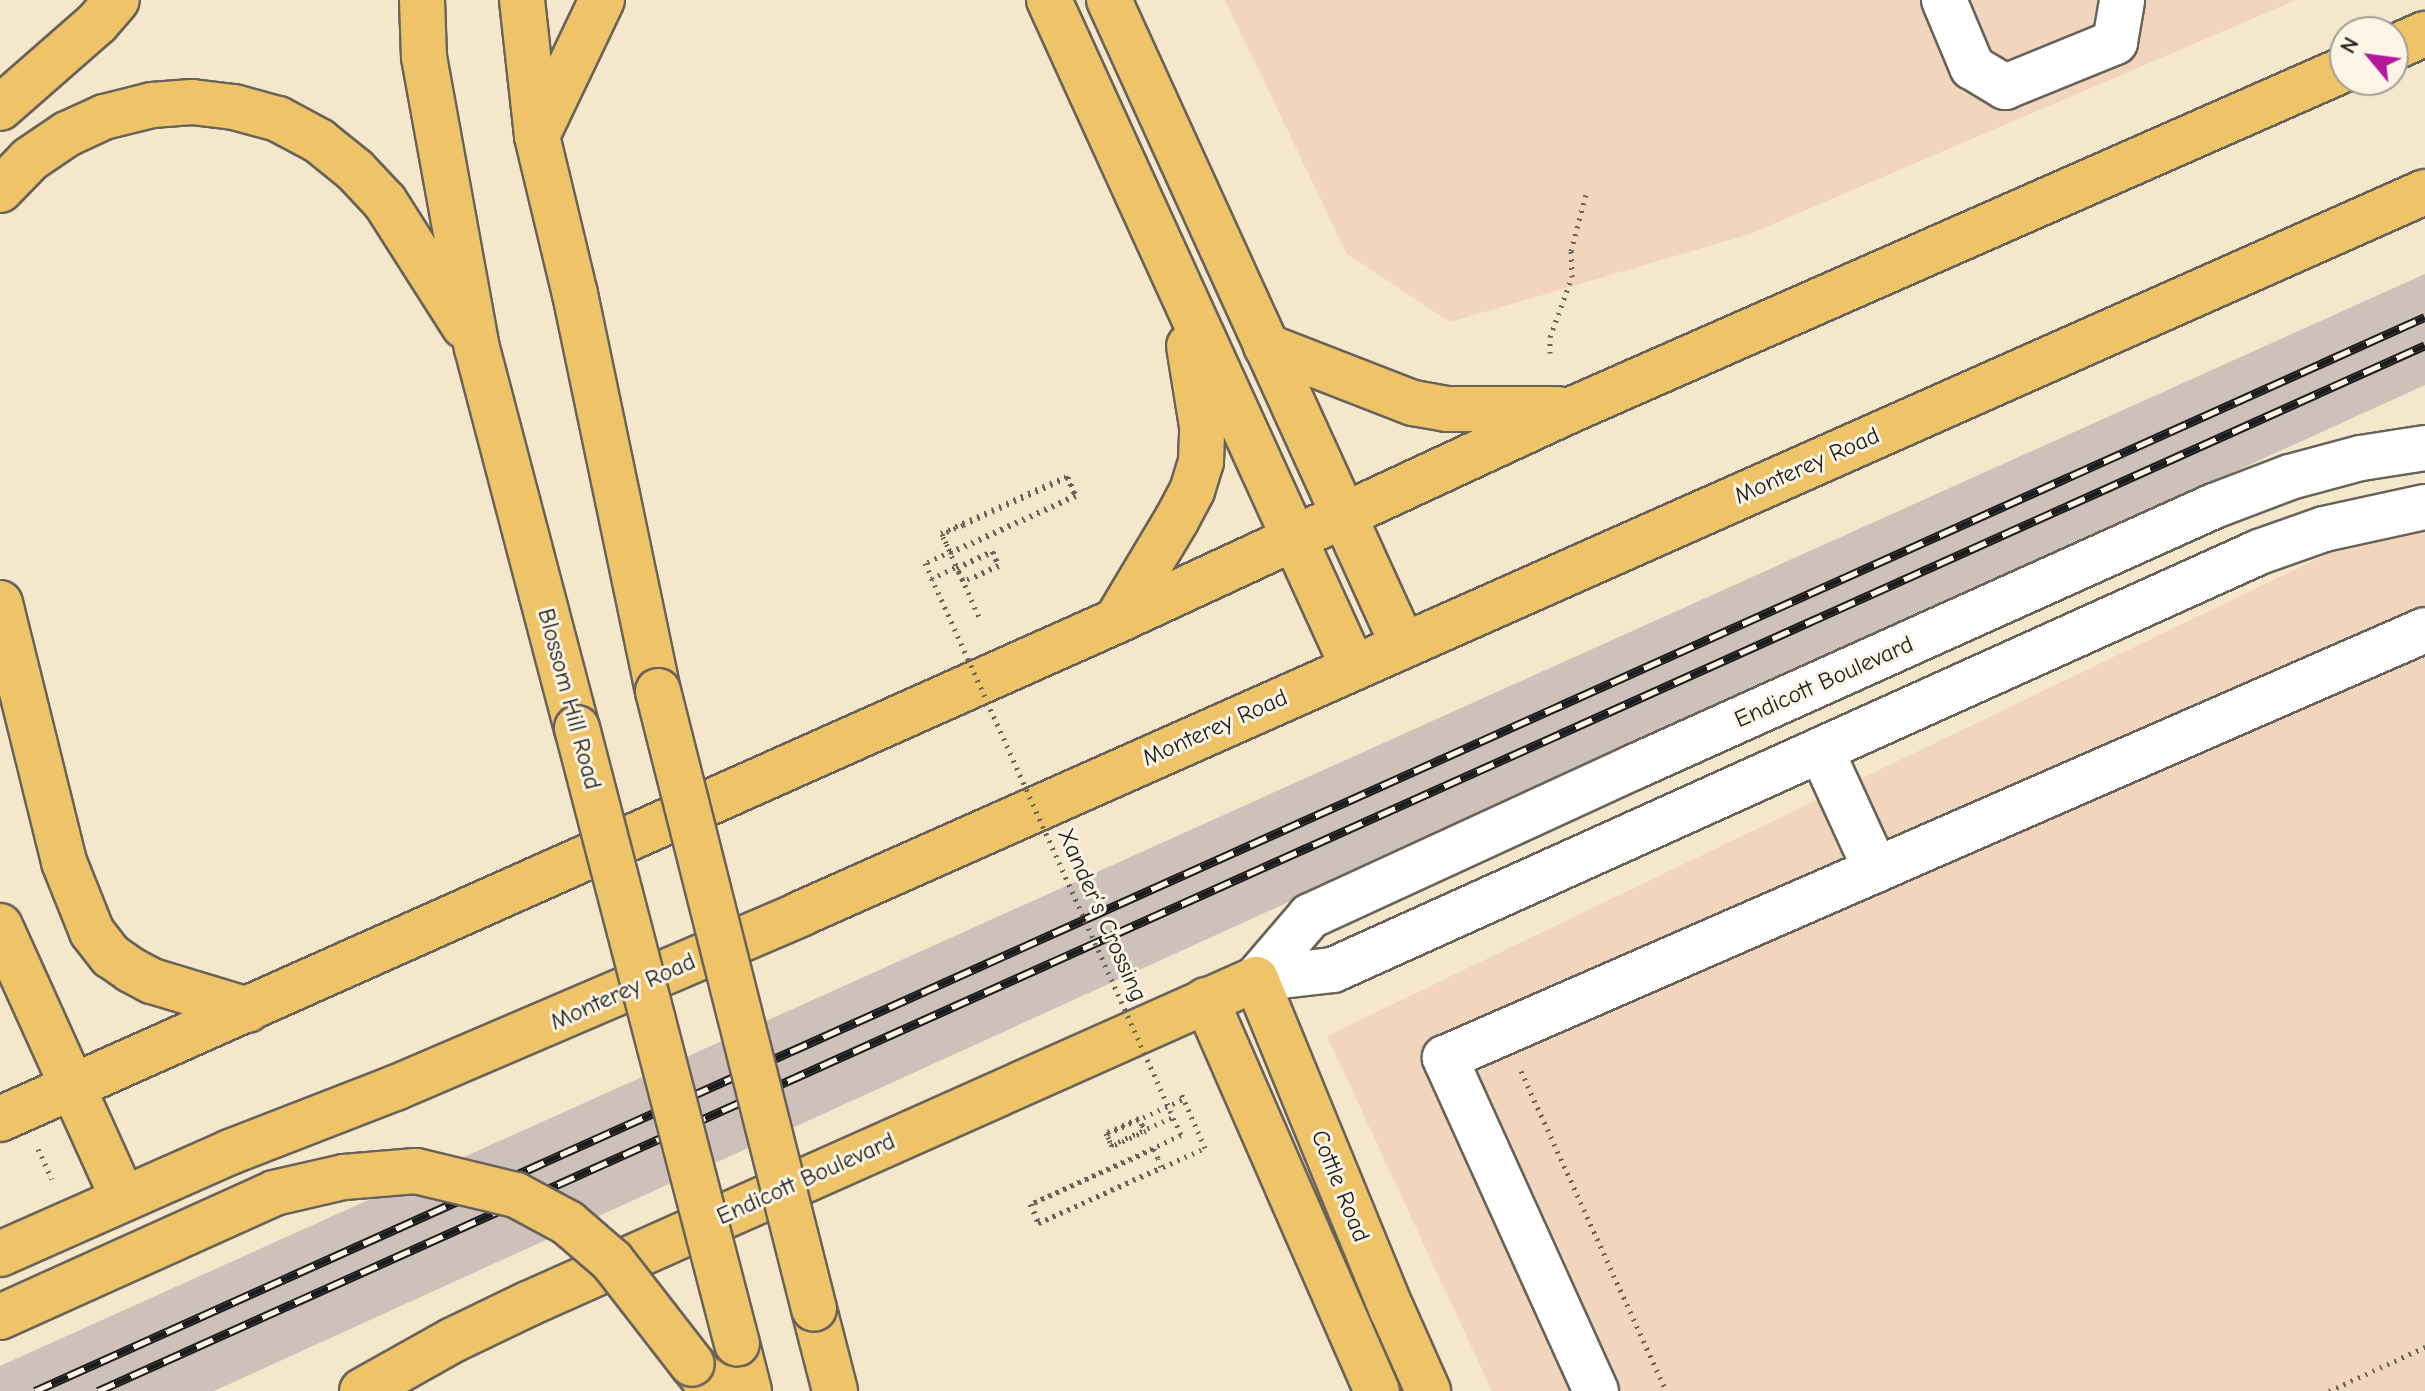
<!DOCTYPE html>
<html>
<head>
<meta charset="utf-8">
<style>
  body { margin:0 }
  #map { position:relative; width:2425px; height:1391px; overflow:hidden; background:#f4e7cc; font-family:"Comic Neue",sans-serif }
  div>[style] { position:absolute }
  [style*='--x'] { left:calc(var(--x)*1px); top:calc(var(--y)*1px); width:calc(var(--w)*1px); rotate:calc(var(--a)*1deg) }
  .built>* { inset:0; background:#f1d5bd }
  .industrial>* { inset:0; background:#cec1ba }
  .path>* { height:5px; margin-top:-2.5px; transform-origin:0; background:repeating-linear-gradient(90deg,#68635a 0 2px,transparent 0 8px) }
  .roads { filter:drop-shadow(2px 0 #68635a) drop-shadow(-2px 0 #68635a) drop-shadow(0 2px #68635a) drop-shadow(0 -2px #68635a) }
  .minor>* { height:44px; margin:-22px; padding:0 22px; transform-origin:22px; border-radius:22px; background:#fff }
  .major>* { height:44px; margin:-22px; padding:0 22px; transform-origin:22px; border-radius:22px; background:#efc469 }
  .rail>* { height:9px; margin-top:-4.5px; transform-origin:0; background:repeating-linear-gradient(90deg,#fcf5e5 0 18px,#1c1c1c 0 36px); box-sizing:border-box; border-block:2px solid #1c1c1c }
  .path-bridge>* { height:5px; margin-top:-2.5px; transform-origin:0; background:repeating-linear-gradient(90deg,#68635a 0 2px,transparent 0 8px) }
  .bridges { filter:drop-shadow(2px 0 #68635a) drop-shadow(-2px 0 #68635a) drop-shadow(0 2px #68635a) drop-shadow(0 -2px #68635a) }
  .major-bridge>* { height:44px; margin:-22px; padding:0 22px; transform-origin:22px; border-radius:22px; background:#efc469 }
  span { translate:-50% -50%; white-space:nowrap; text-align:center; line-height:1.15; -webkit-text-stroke:6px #fcf5e5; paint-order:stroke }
  .street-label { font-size:24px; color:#1c1c1c }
  .north { position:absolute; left:2329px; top:16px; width:80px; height:80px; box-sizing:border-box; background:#fcf5e5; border:2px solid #a29e95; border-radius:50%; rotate:299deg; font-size:22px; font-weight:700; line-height:32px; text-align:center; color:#1c1c1c }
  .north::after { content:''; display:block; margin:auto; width:28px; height:36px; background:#b5179e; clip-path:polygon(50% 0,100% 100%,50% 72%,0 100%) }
</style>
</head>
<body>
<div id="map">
  <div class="built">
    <i style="clip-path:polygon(1225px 0,2296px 0,1750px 234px,1450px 322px,1347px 254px)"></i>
    <i style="clip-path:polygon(2425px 507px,2425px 1391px,1492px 1391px,1327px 1036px)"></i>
  </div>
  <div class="industrial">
    <i style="clip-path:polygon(2425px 274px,2425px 385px,214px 1391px,0 1391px,0 1366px)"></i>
  </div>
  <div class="path">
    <i style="--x:1550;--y:353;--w:16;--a:-90"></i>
    <i style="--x:1550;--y:337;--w:64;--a:-69.9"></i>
    <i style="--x:1572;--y:277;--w:26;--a:-92"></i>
    <i style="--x:1571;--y:251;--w:63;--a:-75.3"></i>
    <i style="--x:963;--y:525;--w:23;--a:157"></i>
    <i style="--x:942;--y:534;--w:95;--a:65.9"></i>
    <i style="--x:931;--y:579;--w:28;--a:-26"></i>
    <i style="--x:1521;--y:1071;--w:351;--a:65.6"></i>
    <i style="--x:1142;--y:1125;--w:7;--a:56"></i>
    <i style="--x:1146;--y:1131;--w:37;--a:156"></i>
    <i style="--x:1112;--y:1146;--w:13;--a:-113"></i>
    <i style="--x:1107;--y:1134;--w:84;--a:-24.7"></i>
    <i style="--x:38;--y:1149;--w:33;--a:65"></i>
    <i style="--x:1158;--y:1158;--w:10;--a:-114"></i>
    <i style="--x:1154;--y:1149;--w:135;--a:155.9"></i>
    <i style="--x:1031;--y:1204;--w:21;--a:67"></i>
    <i style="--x:1039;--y:1223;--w:182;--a:-24.3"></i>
    <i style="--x:1205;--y:1148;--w:60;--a:-113.6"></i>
    <i style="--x:2329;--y:1391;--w:106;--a:-24.6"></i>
  </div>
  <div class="roads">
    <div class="minor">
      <i style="--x:1944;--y:0;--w:73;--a:67.3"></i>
      <i style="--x:1972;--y:67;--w:39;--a:31"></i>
      <i style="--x:2005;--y:87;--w:119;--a:-22.2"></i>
      <i style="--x:2115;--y:42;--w:42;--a:-80.3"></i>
      <i style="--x:1821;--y:750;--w:132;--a:65.4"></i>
      <i style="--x:1256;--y:979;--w:83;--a:-49.4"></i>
      <i style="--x:1310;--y:916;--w:357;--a:-24.7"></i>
      <i style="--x:1634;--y:767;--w:636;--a:-24.23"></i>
      <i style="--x:2214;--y:506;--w:81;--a:-20.9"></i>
      <i style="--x:2290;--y:477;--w:73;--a:-15"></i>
      <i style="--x:2361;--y:458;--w:65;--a:-8.9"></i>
      <i style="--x:1256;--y:979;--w:78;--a:-6.7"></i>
      <i style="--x:1333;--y:970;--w:1016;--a:-24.29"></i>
      <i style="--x:2259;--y:552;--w:69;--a:-19.5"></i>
      <i style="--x:2324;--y:529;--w:103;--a:-12.3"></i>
      <i style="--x:1596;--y:1391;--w:366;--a:-114.4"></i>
      <i style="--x:1445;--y:1058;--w:1069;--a:-23.59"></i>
    </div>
    <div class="major">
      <i style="--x:422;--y:0;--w:57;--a:88"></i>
      <i style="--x:424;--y:57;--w:296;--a:79.7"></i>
      <i style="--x:477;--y:348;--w:393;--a:75.3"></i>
      <i style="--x:522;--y:0;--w:137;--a:83.7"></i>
      <i style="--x:537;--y:136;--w:163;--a:76.5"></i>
      <i style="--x:575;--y:294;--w:406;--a:78.2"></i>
      <i style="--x:1049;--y:0;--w:733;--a:65.5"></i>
      <i style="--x:1109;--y:0;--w:709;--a:65.5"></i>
      <i style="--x:2393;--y:48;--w:35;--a:-24"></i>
      <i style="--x:0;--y:108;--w:129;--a:-41.2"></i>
      <i style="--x:97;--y:23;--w:30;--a:-49"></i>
      <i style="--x:537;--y:136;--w:151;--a:-64.5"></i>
      <i style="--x:0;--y:190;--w:43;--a:-45.9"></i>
      <i style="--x:30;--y:159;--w:45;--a:-34"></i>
      <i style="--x:67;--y:134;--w:41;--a:-24.7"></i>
      <i style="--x:104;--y:117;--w:49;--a:-14"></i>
      <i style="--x:152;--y:105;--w:40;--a:-4.3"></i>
      <i style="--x:192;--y:102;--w:42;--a:6.8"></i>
      <i style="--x:234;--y:107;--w:46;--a:15.3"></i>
      <i style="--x:278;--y:119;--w:47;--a:28.2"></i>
      <i style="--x:319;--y:141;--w:46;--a:38.9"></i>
      <i style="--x:355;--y:170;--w:44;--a:46.8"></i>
      <i style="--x:385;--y:202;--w:147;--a:57.5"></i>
      <i style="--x:1266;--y:346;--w:158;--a:21.2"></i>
      <i style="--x:1413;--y:403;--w:34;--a:10"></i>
      <i style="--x:1446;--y:409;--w:112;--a:0"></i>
      <i style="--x:0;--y:603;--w:267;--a:76.1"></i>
      <i style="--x:64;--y:862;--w:75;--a:68.2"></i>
      <i style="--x:92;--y:932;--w:31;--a:52"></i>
      <i style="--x:111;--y:956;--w:24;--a:35"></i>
      <i style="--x:131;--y:970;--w:24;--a:28"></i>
      <i style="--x:152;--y:981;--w:100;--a:16.8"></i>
      <i style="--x:1116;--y:621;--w:119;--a:-59.1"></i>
      <i style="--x:1177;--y:519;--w:32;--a:-62"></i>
      <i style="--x:1192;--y:491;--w:30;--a:-73"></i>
      <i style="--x:1201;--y:462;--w:36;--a:-88"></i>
      <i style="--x:1202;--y:426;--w:81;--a:-99.2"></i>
      <i style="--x:0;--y:926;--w:299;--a:65.7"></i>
      <i style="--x:1206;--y:1000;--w:427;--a:66.4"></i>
      <i style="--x:0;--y:1119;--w:1222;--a:-24.05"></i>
      <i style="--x:1116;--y:621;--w:504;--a:-24.89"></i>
      <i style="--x:1573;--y:409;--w:844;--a:-23.77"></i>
      <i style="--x:0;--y:1254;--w:252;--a:-23.9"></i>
      <i style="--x:230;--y:1152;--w:177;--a:-21.2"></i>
      <i style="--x:395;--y:1088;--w:441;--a:-23.2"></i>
      <i style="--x:800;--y:914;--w:1778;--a:-23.96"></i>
      <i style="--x:814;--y:1309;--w:85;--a:75.6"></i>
      <i style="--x:737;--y:1344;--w:49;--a:75.7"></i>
      <i style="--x:692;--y:1364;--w:35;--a:51"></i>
      <i style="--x:362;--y:1391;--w:104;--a:-29.3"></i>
      <i style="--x:453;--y:1340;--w:85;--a:-25.7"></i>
      <i style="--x:530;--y:1303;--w:795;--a:-24.05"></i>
      <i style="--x:1256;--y:979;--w:358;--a:67.7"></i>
      <i style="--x:1392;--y:1310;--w:89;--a:66"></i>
    </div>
  </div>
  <div class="rail">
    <i style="--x:35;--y:1391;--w:2620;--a:-24.2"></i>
    <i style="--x:98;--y:1391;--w:2551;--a:-24.2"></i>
  </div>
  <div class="path-bridge">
    <i style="--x:963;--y:525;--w:115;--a:-24.6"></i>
    <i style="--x:1068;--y:477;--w:21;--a:67"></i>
    <i style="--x:1076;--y:496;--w:137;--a:155.5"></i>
    <i style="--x:951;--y:553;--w:22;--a:-117"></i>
    <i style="--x:941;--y:533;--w:137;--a:-24.5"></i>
    <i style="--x:1066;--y:476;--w:21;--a:65"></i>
    <i style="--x:1075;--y:495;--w:165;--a:155.6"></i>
    <i style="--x:925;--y:563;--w:627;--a:65.89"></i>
    <i style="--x:1181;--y:1135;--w:166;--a:155.4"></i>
    <i style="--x:1030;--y:1204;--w:21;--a:67"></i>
    <i style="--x:1038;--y:1223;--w:135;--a:-24.5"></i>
    <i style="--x:1161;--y:1167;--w:9;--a:-108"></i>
    <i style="--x:956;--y:567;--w:39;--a:-24"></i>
    <i style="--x:992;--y:551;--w:15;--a:67"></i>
    <i style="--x:998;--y:565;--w:38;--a:155"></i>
    <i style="--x:963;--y:581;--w:14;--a:-115"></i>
    <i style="--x:957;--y:568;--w:39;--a:-24"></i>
    <i style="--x:993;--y:552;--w:15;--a:67"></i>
    <i style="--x:999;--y:566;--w:27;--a:156"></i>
    <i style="--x:1142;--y:1125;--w:8;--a:-113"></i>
    <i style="--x:1139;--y:1118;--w:36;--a:156"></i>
    <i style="--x:1106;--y:1133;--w:13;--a:67"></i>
    <i style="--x:1111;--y:1145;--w:68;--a:-24.3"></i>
  </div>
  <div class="bridges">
    <div class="major-bridge">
      <i style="--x:658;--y:691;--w:637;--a:75.83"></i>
      <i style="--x:577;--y:728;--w:636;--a:75.44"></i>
      <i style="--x:0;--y:1317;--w:301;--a:-24.3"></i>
      <i style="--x:274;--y:1193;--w:72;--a:-12.9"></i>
      <i style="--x:344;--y:1177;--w:72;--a:-4.8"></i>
      <i style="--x:416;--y:1171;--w:103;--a:13.5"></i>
      <i style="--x:516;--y:1195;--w:59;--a:28.3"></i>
      <i style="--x:568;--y:1223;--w:58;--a:40.8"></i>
      <i style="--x:612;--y:1261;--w:130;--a:52.2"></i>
    </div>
  </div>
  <div class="street-label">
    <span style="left:1807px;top:466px;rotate:-24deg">Monterey Road</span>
    <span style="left:1824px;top:682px;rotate:-24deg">Endicott Boulevard</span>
    <span style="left:569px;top:699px;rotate:75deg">Blossom Hill Road</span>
    <span style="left:1215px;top:728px;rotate:-24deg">Monterey Road</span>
    <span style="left:1102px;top:915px;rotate:66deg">Xander’s Crossing</span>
    <span style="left:623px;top:992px;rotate:-24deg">Monterey Road</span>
    <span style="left:806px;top:1179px;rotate:-24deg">Endicott Boulevard</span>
    <span style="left:1340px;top:1186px;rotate:68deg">Cottle Road</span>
  </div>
  <div class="north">N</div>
</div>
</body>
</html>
